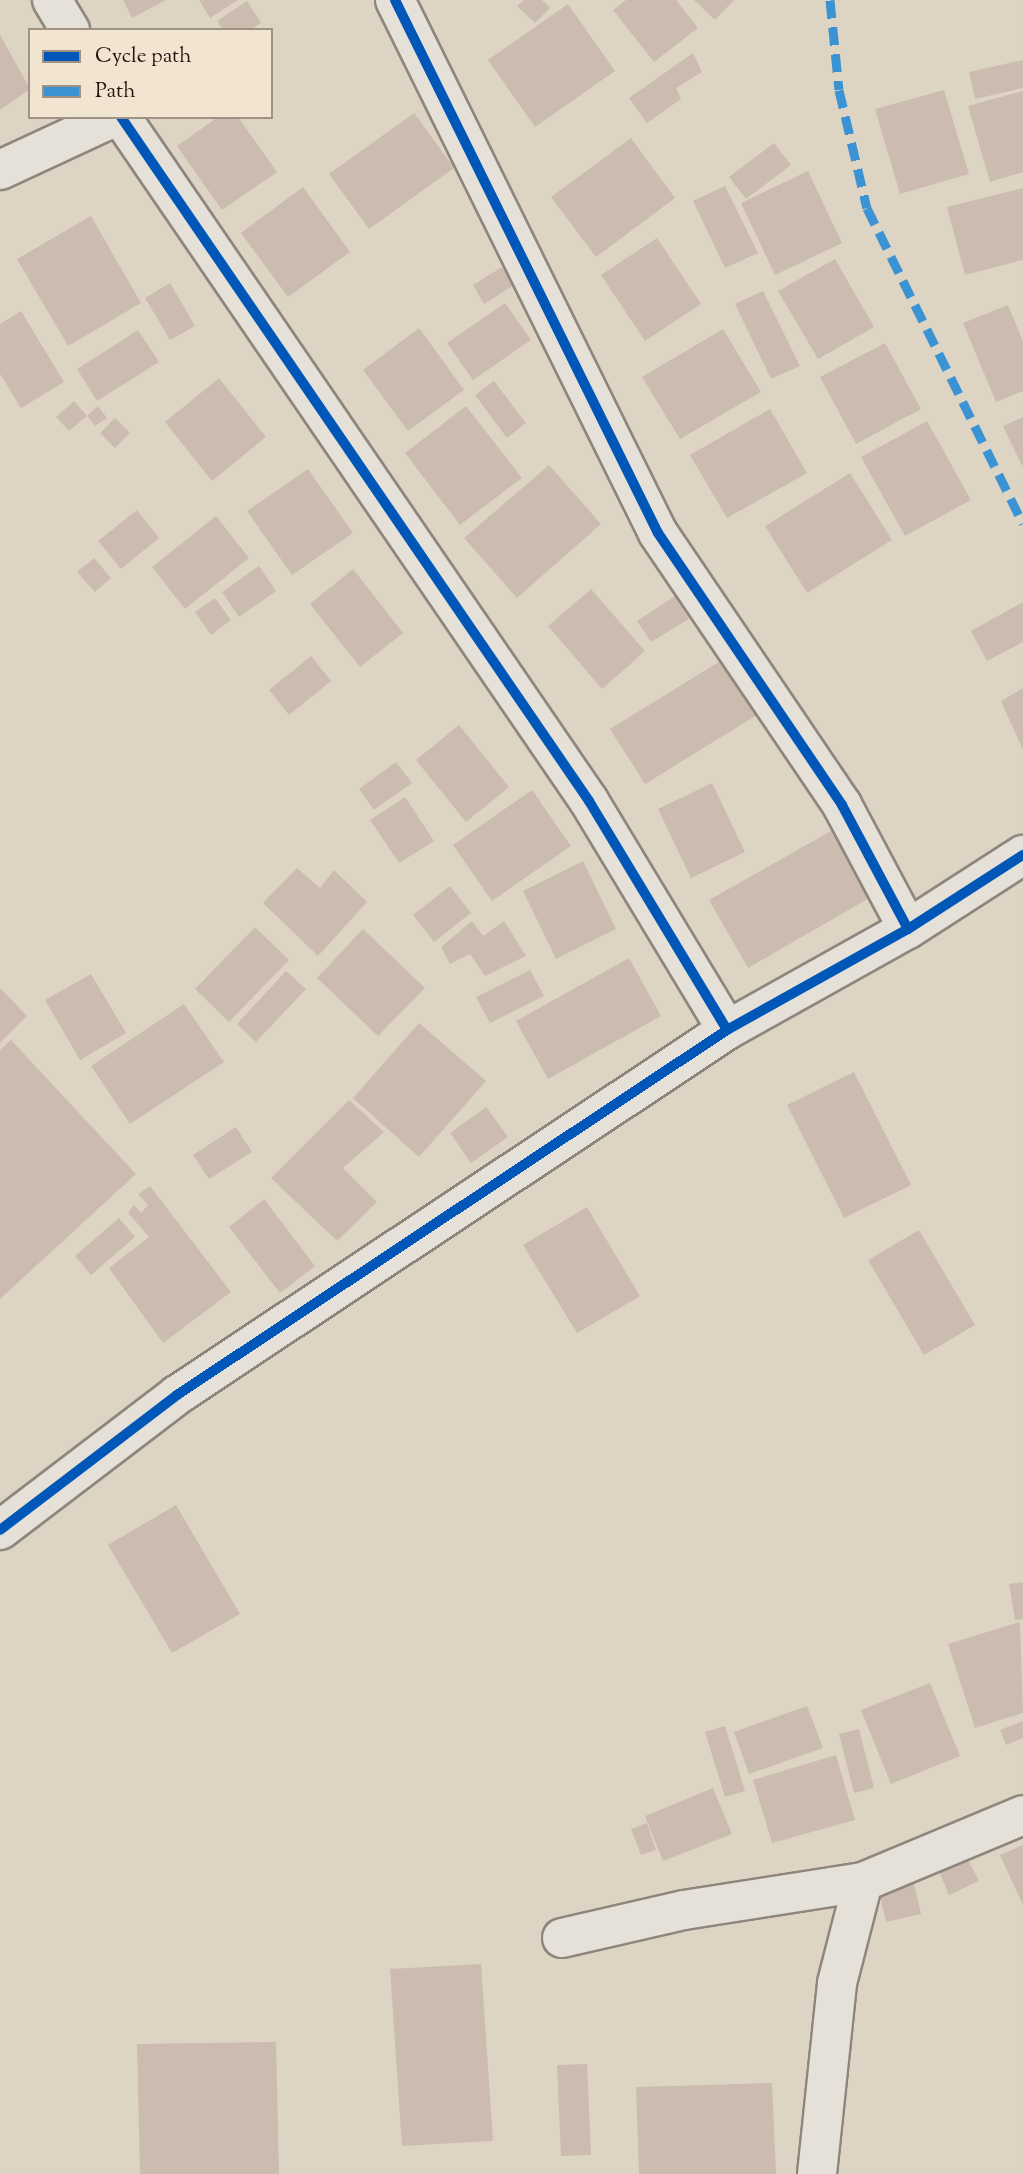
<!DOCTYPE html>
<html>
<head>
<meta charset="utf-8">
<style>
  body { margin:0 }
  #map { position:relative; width:1023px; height:2174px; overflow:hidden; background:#ded4c4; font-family:"Sorts Mill Goudy",serif }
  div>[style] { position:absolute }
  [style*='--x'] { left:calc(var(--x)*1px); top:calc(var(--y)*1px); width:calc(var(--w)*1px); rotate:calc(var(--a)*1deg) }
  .building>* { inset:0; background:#cbbcaf }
  .roads { filter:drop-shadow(2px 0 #8e867d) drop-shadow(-2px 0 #8e867d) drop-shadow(0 2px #8e867d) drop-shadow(0 -2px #8e867d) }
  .street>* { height:38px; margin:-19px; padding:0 19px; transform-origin:19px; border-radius:19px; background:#e6e1d8 }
  .quiet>* { height:9px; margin-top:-4.5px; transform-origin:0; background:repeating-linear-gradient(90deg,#3b93d3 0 18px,transparent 0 27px) }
  .cycleway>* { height:10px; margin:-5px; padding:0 5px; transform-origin:5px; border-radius:5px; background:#0057b8 }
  span { translate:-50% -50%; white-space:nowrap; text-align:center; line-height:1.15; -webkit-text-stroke:5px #f1e5d2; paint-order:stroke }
  .legend { position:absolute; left:28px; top:28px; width:245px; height:91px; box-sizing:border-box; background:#f1e5d2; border:2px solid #9f9285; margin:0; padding:9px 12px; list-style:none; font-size:21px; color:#231611 }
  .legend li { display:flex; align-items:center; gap:14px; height:35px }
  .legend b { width:35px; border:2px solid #9f9285 }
</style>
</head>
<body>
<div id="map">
  <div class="building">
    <i style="clip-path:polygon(123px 0,166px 0,132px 18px)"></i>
    <i style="clip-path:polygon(199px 0,238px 0,210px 18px)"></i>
    <i style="clip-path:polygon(524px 0,542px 0,550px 8px,535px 23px,517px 6px)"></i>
    <i style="clip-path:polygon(626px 0,676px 0,698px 28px,654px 62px,613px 10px)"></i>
    <i style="clip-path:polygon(694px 0,734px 0,715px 20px)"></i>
    <i style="clip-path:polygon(247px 1px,261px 23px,250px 30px,223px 30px,217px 21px)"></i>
    <i style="clip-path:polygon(568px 4px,615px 71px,535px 127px,488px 60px)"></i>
    <i style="clip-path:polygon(0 35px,30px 89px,0 110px)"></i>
    <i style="clip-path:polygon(693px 53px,702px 72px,676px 88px,681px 99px,647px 123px,629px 98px)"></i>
    <i style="clip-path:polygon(1023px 60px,1023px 88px,975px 99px,969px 72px)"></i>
    <i style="clip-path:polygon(944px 90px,969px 174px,900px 194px,875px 109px)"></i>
    <i style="clip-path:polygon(1023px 91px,1023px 172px,990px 182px,968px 106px)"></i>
    <i style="clip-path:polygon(414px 113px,454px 168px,369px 229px,329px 174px)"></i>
    <i style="clip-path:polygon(218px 117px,238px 117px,277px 172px,222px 210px,177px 146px)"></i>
    <i style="clip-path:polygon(631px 138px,675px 198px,596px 257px,551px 197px)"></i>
    <i style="clip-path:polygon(774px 143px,791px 165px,746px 199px,729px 177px)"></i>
    <i style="clip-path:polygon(808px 171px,842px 243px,775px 275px,741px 203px)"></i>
    <i style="clip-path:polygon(725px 186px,758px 253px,725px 268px,693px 201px)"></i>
    <i style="clip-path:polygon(303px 187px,350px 252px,288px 297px,241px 233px)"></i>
    <i style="clip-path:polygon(1023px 188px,1023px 260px,965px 275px,947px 207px)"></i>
    <i style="clip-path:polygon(91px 216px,141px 303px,68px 346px,17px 259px)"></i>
    <i style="clip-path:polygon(657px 238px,701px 304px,645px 341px,601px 275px)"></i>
    <i style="clip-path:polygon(835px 259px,874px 327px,818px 359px,778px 291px)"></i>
    <i style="clip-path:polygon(502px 267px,514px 285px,484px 304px,473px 285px)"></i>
    <i style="clip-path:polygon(170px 283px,195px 326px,170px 340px,145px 298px)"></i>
    <i style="clip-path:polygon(763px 291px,800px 366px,771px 379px,735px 304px)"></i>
    <i style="clip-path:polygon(505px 303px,531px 340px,473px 380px,447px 343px)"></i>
    <i style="clip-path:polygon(1008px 305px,1023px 341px,1023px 391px,996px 402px,963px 323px)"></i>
    <i style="clip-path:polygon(21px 311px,64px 382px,21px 408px,0 374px,0 324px)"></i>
    <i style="clip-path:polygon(419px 328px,464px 390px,408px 431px,363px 370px)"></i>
    <i style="clip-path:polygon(723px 329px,761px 392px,680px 439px,642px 377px)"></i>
    <i style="clip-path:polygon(138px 330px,159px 362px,97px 401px,77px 369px)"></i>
    <i style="clip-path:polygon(885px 343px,921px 409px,856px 444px,820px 377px)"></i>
    <i style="clip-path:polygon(219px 378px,266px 437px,212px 481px,165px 422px)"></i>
    <i style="clip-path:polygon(494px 381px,526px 423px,507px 438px,475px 395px)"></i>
    <i style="clip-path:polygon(74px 401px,87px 416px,69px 431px,56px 417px)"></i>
    <i style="clip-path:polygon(98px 406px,107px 418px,95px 426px,87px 416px)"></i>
    <i style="clip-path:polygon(466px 406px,522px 478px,460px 525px,405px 453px)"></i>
    <i style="clip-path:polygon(770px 409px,807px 473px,727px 518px,690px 455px)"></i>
    <i style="clip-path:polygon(1023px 417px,1023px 468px,1003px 426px)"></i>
    <i style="clip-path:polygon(115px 418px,130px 433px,115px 448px,100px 433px)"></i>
    <i style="clip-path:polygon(927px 421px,971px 500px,905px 536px,861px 457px)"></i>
    <i style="clip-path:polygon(549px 465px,601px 524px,517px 598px,464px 538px)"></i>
    <i style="clip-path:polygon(308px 469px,353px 533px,292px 575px,247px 511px)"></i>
    <i style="clip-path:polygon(850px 473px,892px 540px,807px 593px,765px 526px)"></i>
    <i style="clip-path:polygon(137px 510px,159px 538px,121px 569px,98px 541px)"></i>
    <i style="clip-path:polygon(216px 516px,249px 558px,185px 609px,152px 567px)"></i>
    <i style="clip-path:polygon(94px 558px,111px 578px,95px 592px,77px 572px)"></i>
    <i style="clip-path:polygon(259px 566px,276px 591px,239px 617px,222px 592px)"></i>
    <i style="clip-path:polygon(353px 569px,403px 633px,360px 667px,310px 604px)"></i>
    <i style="clip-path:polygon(591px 589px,645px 651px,602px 689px,548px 626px)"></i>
    <i style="clip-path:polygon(675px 596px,689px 619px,651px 642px,637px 621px)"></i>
    <i style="clip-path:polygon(215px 598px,231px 620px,211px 635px,195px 612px)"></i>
    <i style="clip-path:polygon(1023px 602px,1023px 642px,987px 661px,971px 631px)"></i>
    <i style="clip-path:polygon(311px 656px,331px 681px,289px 715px,269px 690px)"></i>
    <i style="clip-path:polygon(722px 660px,757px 715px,645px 784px,610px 729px)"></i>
    <i style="clip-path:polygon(1023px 688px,1023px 750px,1001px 701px)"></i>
    <i style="clip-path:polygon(459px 725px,509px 787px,466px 822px,416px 760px)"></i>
    <i style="clip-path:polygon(396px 762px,412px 783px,374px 810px,359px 789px)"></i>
    <i style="clip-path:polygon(712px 783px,745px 852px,691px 878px,658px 809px)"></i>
    <i style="clip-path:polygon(532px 790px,571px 846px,492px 901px,453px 845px)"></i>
    <i style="clip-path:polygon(405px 797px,434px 841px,399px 863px,370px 820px)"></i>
    <i style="clip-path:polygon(831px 831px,869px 898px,748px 968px,709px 900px)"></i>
    <i style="clip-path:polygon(583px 861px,616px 929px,556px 959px,523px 891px)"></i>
    <i style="clip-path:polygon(297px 868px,320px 888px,334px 870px,367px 902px,318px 956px,263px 903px)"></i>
    <i style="clip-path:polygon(450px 886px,471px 913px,434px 942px,413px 915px)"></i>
    <i style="clip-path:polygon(472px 921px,483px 936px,504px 921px,526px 956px,485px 976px,470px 954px,450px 964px,441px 947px)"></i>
    <i style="clip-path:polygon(255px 927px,289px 960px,229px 1022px,195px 989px)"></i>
    <i style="clip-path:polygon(363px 929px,425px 988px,378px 1036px,317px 978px)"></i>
    <i style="clip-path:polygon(629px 958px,661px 1016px,548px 1079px,516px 1021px)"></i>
    <i style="clip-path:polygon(530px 970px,544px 996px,490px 1023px,476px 997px)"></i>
    <i style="clip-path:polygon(286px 971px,306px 989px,256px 1042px,237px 1024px)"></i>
    <i style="clip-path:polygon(91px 974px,126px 1033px,80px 1060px,45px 1000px)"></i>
    <i style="clip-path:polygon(0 988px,27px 1016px,0 1043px)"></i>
    <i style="clip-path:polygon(184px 1004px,224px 1062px,130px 1124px,91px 1066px)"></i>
    <i style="clip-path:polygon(419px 1023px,486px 1081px,419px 1157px,353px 1098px)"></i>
    <i style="clip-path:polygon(11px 1040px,136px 1174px,0 1299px,0 1050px)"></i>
    <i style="clip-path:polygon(854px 1072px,911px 1185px,844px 1218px,787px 1105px)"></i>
    <i style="clip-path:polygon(349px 1100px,384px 1132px,343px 1168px,377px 1202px,337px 1241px,271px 1178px)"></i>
    <i style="clip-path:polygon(486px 1107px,508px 1137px,471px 1163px,450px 1133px)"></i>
    <i style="clip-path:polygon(236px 1127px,252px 1152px,209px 1179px,193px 1155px)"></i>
    <i style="clip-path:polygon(150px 1186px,231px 1292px,163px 1343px,109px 1268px,149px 1237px,128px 1213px,134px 1205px,141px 1213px,148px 1205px,138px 1194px)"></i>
    <i style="clip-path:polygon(264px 1199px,315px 1266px,280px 1293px,229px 1227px)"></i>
    <i style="clip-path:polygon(587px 1207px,640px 1296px,577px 1333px,523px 1245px)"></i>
    <i style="clip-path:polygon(119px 1218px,135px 1237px,91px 1275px,75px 1256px)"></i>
    <i style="clip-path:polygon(919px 1230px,975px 1325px,924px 1355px,868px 1260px)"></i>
    <i style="clip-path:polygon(176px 1505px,240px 1614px,172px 1653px,108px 1545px)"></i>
    <i style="clip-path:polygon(1023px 1582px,1023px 1619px,1015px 1620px,1009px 1584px)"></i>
    <i style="clip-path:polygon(1020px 1622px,1023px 1713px,975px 1728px,948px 1644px)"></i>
    <i style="clip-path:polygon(930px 1683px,960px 1756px,891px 1784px,861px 1710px)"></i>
    <i style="clip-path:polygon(807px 1706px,823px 1748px,749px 1774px,734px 1732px)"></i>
    <i style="clip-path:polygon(1023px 1721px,1023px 1738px,1006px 1745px,1000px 1730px)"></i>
    <i style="clip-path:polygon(725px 1726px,745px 1791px,725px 1797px,705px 1732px)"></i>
    <i style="clip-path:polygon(859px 1729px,874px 1788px,854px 1793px,839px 1734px)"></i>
    <i style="clip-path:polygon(836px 1755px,855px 1820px,772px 1843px,753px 1780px)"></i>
    <i style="clip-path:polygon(713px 1788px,732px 1834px,663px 1861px,645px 1816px)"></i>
    <i style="clip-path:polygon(647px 1823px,656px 1850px,641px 1855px,631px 1829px)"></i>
    <i style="clip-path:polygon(1023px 1845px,1023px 1905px,1000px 1855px)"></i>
    <i style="clip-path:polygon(966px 1856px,979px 1881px,949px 1895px,938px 1869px)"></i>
    <i style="clip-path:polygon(914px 1884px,921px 1914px,886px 1922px,879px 1891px)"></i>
    <i style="clip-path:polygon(481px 1964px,493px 2141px,402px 2146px,390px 1969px)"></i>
    <i style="clip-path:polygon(276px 2042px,279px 2174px,140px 2174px,137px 2044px)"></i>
    <i style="clip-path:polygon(587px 2064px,591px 2155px,561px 2156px,557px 2065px)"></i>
    <i style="clip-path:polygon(772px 2083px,776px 2174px,639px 2174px,636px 2087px)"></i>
  </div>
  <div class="roads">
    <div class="street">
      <i style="--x:52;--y:0;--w:35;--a:59"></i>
      <i style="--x:395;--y:0;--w:594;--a:63.74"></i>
      <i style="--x:658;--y:533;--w:328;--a:55.9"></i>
      <i style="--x:842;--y:805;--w:140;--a:62"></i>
      <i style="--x:121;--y:117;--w:829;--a:55.62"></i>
      <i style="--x:589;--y:801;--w:267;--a:58.9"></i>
      <i style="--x:0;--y:170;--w:126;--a:-24.9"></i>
      <i style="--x:0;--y:1530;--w:223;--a:-37.3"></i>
      <i style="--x:177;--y:1395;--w:660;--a:-33.57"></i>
      <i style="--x:727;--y:1030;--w:207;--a:-29.2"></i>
      <i style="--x:908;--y:929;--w:137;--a:-32.8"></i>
      <i style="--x:562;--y:1938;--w:125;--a:-12.9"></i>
      <i style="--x:684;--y:1910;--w:181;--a:-8.9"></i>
      <i style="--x:863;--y:1882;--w:173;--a:-22.7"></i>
      <i style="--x:817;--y:2174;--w:192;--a:-84"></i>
      <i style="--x:837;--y:1983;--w:104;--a:-75.6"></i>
    </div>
  </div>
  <div class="quiet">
    <i style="--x:830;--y:0;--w:90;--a:84.3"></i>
    <i style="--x:839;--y:90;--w:121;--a:76.7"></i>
    <i style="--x:867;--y:208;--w:352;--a:63.7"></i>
  </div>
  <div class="cycleway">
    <i style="--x:395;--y:0;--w:594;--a:63.74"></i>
    <i style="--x:658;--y:533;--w:328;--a:55.9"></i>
    <i style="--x:842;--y:805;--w:140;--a:62"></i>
    <i style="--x:121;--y:117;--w:829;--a:55.62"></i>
    <i style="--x:589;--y:801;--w:267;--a:58.9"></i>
    <i style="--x:0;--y:1530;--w:223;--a:-37.3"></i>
    <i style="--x:177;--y:1395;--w:660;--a:-33.57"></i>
    <i style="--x:727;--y:1030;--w:207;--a:-29.2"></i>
    <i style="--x:908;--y:929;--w:137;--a:-32.8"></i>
  </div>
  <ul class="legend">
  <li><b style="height:9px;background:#0057b8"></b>Cycle path</li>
  <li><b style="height:9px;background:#3b93d3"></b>Path</li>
  </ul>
</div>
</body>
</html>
